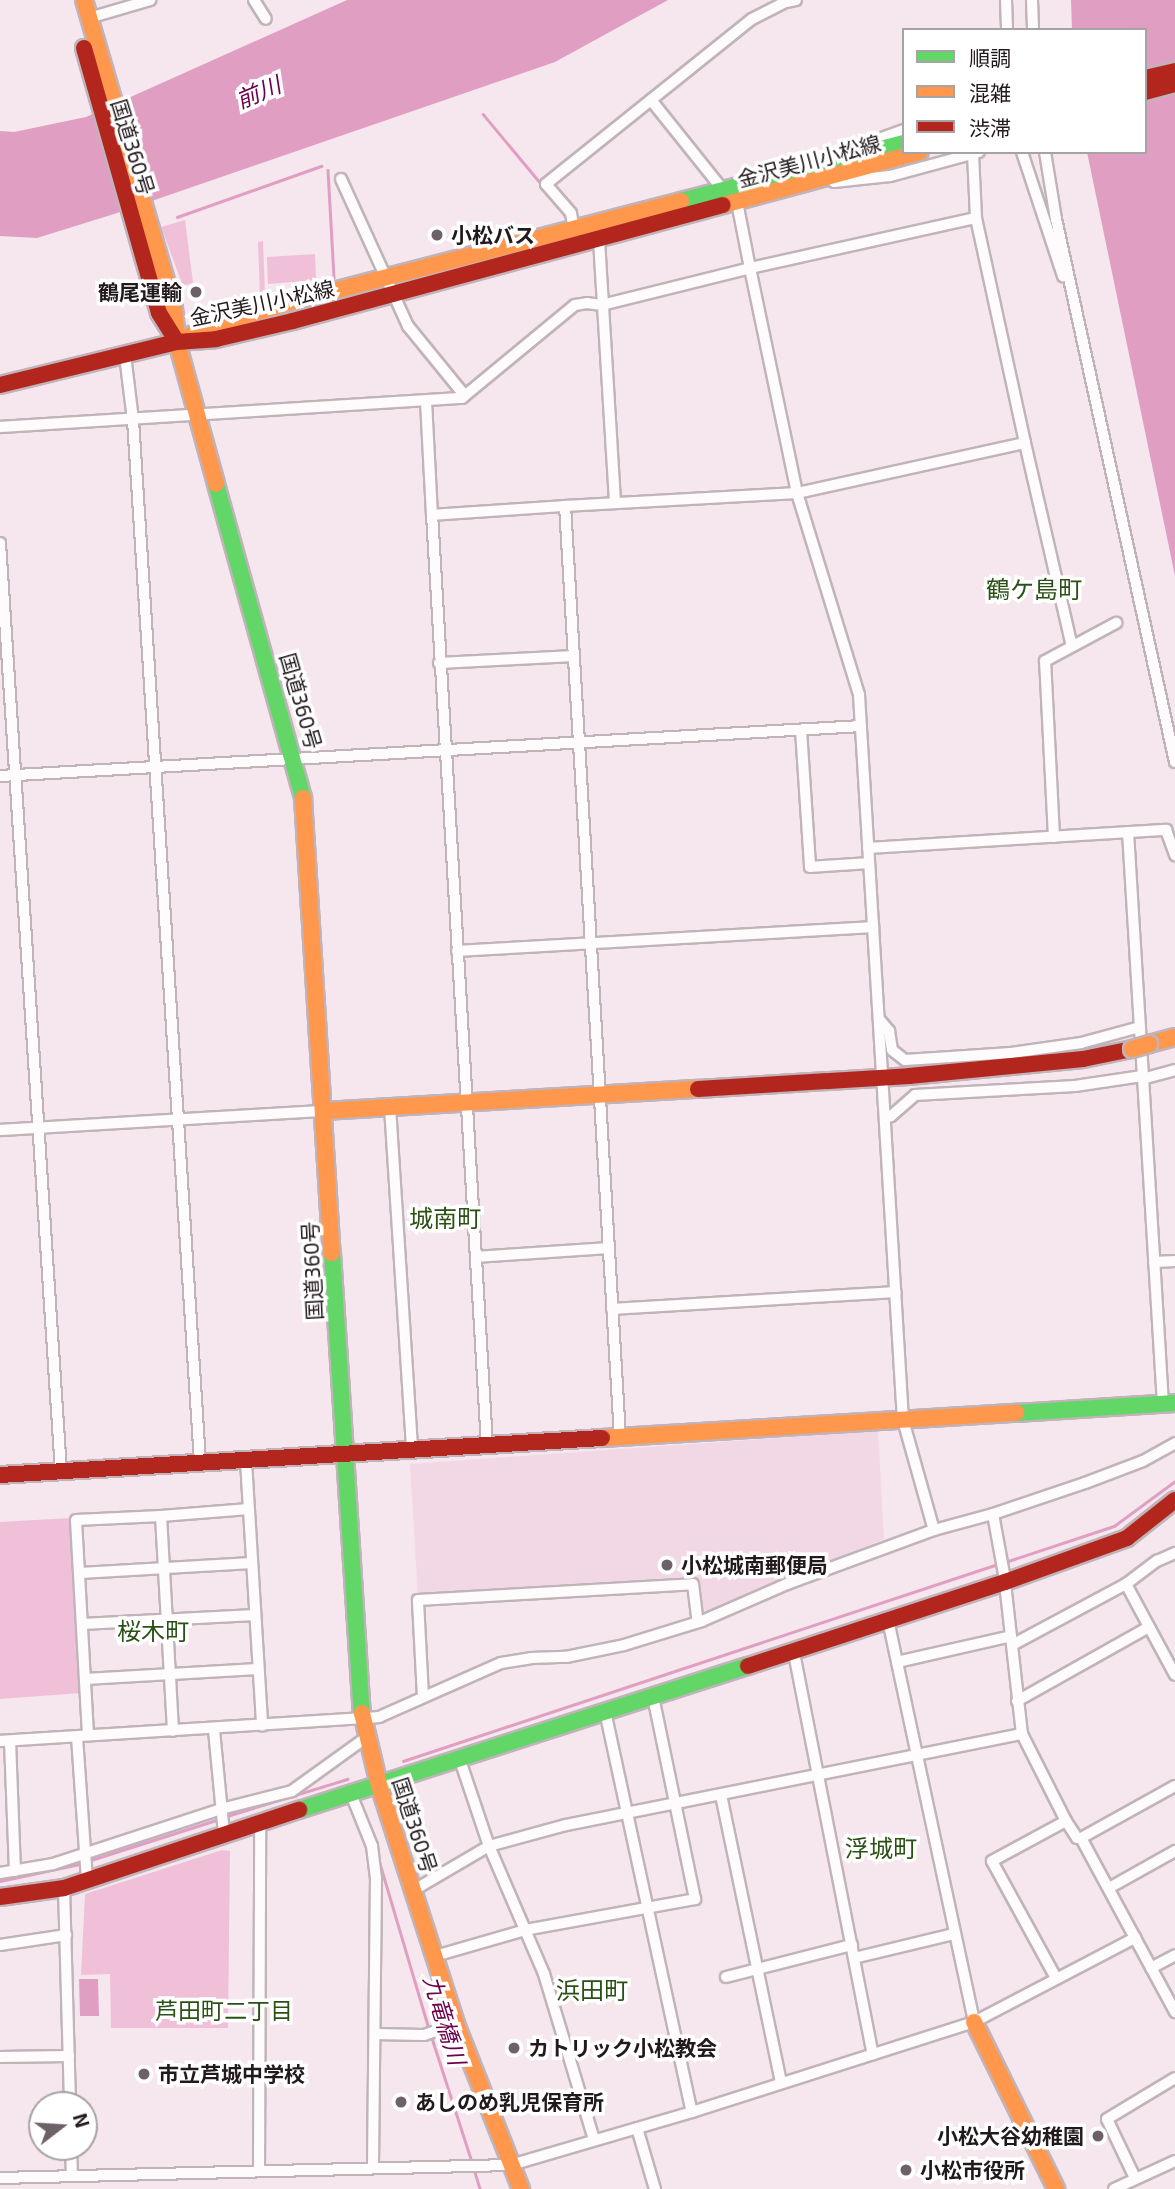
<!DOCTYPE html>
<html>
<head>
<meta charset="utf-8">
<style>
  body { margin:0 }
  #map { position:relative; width:1175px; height:2189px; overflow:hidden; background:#f6e6ee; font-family:"Exo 2","Noto Sans JP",sans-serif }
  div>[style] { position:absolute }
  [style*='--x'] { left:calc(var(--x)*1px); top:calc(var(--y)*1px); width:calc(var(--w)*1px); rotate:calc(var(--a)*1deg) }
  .built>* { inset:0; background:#f2d8e4 }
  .green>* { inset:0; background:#f0c0d9 }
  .water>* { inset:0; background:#e09fc2 }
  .stream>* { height:2.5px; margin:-1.25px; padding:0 1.25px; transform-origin:1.25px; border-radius:1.25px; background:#e09fc2 }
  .roads { filter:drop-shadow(2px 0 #c0b4ba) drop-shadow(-2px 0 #c0b4ba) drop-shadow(0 2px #c0b4ba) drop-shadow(0 -2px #c0b4ba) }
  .street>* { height:10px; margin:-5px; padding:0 5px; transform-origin:5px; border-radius:5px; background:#fefbfc }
  .fast>* { height:16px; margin:-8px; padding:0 8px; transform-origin:8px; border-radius:8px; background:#63d668 }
  .slow>* { height:16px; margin:-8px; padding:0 8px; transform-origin:8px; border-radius:8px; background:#ff974d }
  .jam>* { height:16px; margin:-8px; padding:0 8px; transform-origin:8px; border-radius:8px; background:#b3261e }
  .bridges { filter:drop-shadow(2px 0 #c0b4ba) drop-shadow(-2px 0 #c0b4ba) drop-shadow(0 2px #c0b4ba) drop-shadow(0 -2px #c0b4ba) }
  .slow-bridge>* { height:16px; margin:-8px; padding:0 8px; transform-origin:8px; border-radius:8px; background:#ff974d }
  .dots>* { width:19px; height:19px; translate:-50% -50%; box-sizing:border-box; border:4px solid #fff; border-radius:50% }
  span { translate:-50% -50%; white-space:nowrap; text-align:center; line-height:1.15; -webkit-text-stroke:7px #fff; paint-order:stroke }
  .street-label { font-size:21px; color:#22191d }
  .poi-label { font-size:21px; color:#22191d; font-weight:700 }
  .left { translate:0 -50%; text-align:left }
  .right { translate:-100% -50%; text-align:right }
  .water-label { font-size:23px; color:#6c004a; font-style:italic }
  .neighbourhood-label { font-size:23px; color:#2a5115 }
  .quarter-label { font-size:24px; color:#2a5115 }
  .legend { position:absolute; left:902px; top:28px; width:245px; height:126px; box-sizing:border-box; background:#fff; border:2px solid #a7a3a5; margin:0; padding:9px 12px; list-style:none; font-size:21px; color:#22191d }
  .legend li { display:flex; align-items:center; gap:14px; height:35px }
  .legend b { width:35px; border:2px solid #a7a3a5 }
  .north { position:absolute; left:28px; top:2091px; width:70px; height:70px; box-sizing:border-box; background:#fff; border:2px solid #a7a3a5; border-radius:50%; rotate:73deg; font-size:19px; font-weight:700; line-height:28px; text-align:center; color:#22191d }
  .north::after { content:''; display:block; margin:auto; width:24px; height:32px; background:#6c6166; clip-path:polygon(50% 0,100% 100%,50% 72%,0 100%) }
</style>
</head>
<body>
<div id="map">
  <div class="built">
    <i style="clip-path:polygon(878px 1431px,884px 1539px,708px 1612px,701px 1608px,700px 1579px,418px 1597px,410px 1464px)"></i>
  </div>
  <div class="green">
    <i style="clip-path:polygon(185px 220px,193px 283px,183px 286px,161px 227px)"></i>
    <i style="clip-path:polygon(263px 241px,265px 296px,260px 297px,258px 242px)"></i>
    <i style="clip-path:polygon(315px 254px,316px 280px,268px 284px,267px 257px)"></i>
    <i style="clip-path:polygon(71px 1518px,81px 1693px,0 1699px,0 1522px)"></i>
    <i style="clip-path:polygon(222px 1850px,230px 1851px,228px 2028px,111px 2028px,110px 1974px,81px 1975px,85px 1894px)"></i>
  </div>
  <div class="water">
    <i style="clip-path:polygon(347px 0,668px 0,555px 62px,114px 214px,37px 238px,0 236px,0 131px,14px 132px,86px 117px)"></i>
    <i style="clip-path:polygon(1071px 0,1175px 0,1175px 576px,1087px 152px,1145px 152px,1145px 30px,1072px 30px)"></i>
    <i style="clip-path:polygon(79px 1979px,98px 1979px,99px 2016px,80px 2016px)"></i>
  </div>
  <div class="stream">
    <i style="--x:483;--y:114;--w:94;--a:50.2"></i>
    <i style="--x:328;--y:170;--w:108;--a:86.8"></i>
    <i style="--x:177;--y:217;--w:153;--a:-19.5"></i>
    <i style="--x:1005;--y:1562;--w:115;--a:-18.3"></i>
    <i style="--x:1114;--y:1526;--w:76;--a:-36.4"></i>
    <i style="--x:403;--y:1761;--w:627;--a:-18.32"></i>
    <i style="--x:227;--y:1816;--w:126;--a:-17.1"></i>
    <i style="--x:91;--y:1860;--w:131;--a:-17.7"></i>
    <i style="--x:379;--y:1860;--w:176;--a:73.5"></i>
    <i style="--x:0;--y:1881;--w:82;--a:-12"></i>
    <i style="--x:431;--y:2035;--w:133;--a:72.1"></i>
    <i style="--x:474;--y:2169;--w:21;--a:73"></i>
  </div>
  <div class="roads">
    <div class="street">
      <i style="--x:254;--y:0;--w:22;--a:58"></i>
      <i style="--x:1006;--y:0;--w:30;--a:88"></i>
      <i style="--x:1032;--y:0;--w:30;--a:88"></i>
      <i style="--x:89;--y:18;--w:64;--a:-16.4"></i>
      <i style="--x:651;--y:100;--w:117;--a:51.3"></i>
      <i style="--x:854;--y:148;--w:53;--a:-19.8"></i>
      <i style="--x:1022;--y:152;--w:131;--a:71.7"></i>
      <i style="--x:1045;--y:152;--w:68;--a:80.7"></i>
      <i style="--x:1056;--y:219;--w:556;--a:77.64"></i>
      <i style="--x:973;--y:154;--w:64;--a:87.3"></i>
      <i style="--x:976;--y:218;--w:230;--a:77.7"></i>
      <i style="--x:341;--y:179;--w:162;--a:65.5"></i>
      <i style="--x:408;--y:326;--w:90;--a:50.8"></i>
      <i style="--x:834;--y:182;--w:56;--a:-6.1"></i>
      <i style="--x:890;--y:176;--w:92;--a:-15.1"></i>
      <i style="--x:737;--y:202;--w:67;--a:78.9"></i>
      <i style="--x:750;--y:268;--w:231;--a:-12.5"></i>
      <i style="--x:574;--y:229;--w:16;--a:-101"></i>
      <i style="--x:571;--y:213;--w:38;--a:-131"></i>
      <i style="--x:546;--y:184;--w:264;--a:-38.7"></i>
      <i style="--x:752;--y:19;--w:38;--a:-27"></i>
      <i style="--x:786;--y:2;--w:10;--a:-11"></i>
      <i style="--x:599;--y:240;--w:263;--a:86.5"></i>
      <i style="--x:125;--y:355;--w:65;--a:83"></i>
      <i style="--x:133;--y:420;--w:1045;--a:86.32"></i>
      <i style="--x:426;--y:401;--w:114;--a:87"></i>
      <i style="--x:0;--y:427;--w:463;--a:-3.6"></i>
      <i style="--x:462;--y:398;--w:146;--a:-39.5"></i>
      <i style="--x:575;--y:305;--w:12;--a:-9"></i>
      <i style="--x:587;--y:303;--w:15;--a:8"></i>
      <i style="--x:602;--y:305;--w:153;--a:-14"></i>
      <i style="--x:750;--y:268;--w:230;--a:78.2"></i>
      <i style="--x:797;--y:493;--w:211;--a:72.9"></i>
      <i style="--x:859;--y:695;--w:726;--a:86.53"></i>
      <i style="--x:903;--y:1420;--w:114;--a:74.3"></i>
      <i style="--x:0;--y:543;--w:930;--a:86.24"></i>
      <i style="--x:439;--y:663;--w:135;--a:-3"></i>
      <i style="--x:801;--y:730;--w:137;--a:86.2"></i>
      <i style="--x:810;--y:867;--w:59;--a:-3.9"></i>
      <i style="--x:0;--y:776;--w:862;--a:-3.32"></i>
      <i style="--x:1128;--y:832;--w:573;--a:86.5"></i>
      <i style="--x:1054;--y:837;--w:176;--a:-92.9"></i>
      <i style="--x:1045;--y:661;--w:81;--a:-28.2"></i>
      <i style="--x:868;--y:848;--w:299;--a:-3.5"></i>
      <i style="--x:1166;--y:830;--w:27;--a:70"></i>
      <i style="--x:457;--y:951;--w:417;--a:-3.3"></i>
      <i style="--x:879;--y:1019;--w:16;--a:50"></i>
      <i style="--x:889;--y:1031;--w:19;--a:81"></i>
      <i style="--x:892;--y:1050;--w:16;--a:38"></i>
      <i style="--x:905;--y:1060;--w:106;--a:-3.8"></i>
      <i style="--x:1011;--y:1053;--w:71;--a:-8.1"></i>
      <i style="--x:1081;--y:1043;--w:61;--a:-15.2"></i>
      <i style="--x:1142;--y:1079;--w:34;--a:-15"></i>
      <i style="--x:390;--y:1107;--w:344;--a:86.3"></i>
      <i style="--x:885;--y:1118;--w:6;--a:-18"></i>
      <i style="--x:891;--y:1116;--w:32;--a:-41"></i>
      <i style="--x:915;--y:1095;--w:160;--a:-3.2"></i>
      <i style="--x:1075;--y:1086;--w:68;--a:-8.5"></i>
      <i style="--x:0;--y:1130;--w:325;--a:-3.4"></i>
      <i style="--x:476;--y:1257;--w:132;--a:-3.9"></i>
      <i style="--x:1154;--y:1262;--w:21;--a:-3"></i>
      <i style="--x:612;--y:1309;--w:284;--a:-3.4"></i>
      <i style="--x:620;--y:1437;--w:933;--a:-93.38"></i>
      <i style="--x:565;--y:506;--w:232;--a:-3.2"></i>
      <i style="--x:797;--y:493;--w:233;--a:-12.4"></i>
      <i style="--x:1025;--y:443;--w:208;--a:77"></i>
      <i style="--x:487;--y:1445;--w:932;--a:-93.38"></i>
      <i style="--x:432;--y:515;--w:133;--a:-3.9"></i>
      <i style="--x:246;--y:1461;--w:265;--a:86.5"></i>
      <i style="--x:993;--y:1514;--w:61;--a:79.6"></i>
      <i style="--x:1004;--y:1574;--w:161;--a:83.6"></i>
      <i style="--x:1022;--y:1734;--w:97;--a:63.2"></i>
      <i style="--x:1066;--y:1821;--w:20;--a:57"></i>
      <i style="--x:1077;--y:1838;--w:4;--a:0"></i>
      <i style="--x:1081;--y:1838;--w:198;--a:61.6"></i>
      <i style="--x:161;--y:1516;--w:88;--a:-4.5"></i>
      <i style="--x:80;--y:1573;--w:172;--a:-3.3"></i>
      <i style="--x:1126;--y:1584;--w:103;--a:61.7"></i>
      <i style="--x:888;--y:1620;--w:411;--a:77.9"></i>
      <i style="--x:82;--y:1624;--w:173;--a:-3"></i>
      <i style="--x:1012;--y:1645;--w:129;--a:-28.2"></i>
      <i style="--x:1126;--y:1584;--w:39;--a:-37"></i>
      <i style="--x:1157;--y:1561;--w:20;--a:-24"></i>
      <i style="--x:794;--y:1653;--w:409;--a:78.9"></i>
      <i style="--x:897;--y:1662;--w:117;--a:-12.8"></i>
      <i style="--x:85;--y:1679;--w:173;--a:-3.3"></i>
      <i style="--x:423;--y:1697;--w:97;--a:-93"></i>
      <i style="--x:418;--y:1600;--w:275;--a:-3.3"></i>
      <i style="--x:693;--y:1584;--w:38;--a:83"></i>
      <i style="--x:1017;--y:1701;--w:151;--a:-29.3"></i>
      <i style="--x:605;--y:1711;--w:410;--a:77.8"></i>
      <i style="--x:214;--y:1730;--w:103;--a:84.5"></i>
      <i style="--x:88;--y:1735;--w:215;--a:-93.2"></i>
      <i style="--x:76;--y:1520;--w:85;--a:-2.7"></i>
      <i style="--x:161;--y:1516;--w:215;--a:86.8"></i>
      <i style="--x:77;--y:1737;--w:144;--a:86"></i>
      <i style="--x:0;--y:1741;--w:380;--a:-3.6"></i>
      <i style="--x:379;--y:1717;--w:133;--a:-23.9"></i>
      <i style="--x:501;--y:1663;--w:30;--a:-9"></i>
      <i style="--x:531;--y:1658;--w:35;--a:-2"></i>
      <i style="--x:566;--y:1657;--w:59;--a:-11.7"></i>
      <i style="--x:624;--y:1645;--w:82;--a:-17.1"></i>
      <i style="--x:702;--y:1621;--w:93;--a:-23.5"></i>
      <i style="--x:787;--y:1584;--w:157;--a:-20.2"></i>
      <i style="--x:934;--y:1530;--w:61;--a:-15.2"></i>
      <i style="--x:993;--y:1514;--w:97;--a:-18.6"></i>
      <i style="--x:1085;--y:1483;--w:62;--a:-20.8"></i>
      <i style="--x:1143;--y:1461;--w:37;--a:-29"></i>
      <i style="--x:10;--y:1741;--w:130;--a:87.8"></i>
      <i style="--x:460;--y:1760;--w:91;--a:71.4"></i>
      <i style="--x:489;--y:1846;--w:139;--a:66.7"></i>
      <i style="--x:544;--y:1974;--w:173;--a:73.2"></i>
      <i style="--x:351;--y:1794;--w:56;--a:68"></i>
      <i style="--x:372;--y:1846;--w:32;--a:83"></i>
      <i style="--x:376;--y:1878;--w:290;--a:90.6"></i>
      <i style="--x:721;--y:1795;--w:294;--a:78.2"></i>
      <i style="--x:1081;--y:1838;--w:107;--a:-29"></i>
      <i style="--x:0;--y:1873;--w:54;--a:-9.6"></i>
      <i style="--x:53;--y:1864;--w:177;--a:-18.1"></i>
      <i style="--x:221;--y:1809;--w:73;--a:-14.2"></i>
      <i style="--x:292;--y:1791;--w:92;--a:-35.8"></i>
      <i style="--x:64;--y:1888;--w:217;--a:88.4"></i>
      <i style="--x:1109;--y:1888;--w:76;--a:-29.3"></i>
      <i style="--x:414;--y:1890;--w:87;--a:-30.4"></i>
      <i style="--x:489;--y:1846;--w:80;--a:-15.3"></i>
      <i style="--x:566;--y:1825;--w:465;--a:-11.3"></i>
      <i style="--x:0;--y:1945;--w:67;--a:-8.6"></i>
      <i style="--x:435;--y:1956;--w:94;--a:-16.1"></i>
      <i style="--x:525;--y:1930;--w:173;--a:-10.3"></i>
      <i style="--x:695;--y:1899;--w:207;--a:-101.7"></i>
      <i style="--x:854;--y:1958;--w:102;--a:-13.6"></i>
      <i style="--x:1151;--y:1968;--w:27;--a:-28"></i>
      <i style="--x:726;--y:1977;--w:130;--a:-14.3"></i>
      <i style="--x:1056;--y:1978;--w:133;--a:-118.7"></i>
      <i style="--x:992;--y:1861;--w:84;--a:-28.4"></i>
      <i style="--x:375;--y:2034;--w:49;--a:1.2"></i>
      <i style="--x:424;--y:2035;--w:34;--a:-19"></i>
      <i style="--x:0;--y:2057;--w:69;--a:-0.8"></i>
      <i style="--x:637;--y:2128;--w:64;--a:73.6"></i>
      <i style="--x:71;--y:2147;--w:29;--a:88"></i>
      <i style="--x:259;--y:2170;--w:348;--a:-89.8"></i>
      <i style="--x:0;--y:2178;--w:511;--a:-1.46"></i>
      <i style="--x:511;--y:2165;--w:189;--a:-16.3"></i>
      <i style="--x:692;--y:2112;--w:296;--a:-17.7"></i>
      <i style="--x:974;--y:2022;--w:182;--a:-27.6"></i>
      <i style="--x:1135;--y:2178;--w:65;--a:-115.4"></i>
      <i style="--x:1107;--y:2119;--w:79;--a:-31.1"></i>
      <i style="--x:1114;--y:2189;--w:67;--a:-24.7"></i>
    </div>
    <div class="fast">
      <i style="--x:681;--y:201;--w:230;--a:-14.6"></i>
      <i style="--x:216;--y:484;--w:326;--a:74.5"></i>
      <i style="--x:332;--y:1253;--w:461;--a:86.3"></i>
      <i style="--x:1016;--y:1413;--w:159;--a:-3.6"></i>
      <i style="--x:299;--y:1810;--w:472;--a:-17.8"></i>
    </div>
    <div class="slow">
      <i style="--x:84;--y:0;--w:321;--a:73.7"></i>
      <i style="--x:174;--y:308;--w:34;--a:85"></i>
      <i style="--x:177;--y:342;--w:147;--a:74.6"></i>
      <i style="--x:723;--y:205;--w:204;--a:-15.1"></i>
      <i style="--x:187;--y:337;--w:26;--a:-25"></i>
      <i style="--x:211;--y:326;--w:79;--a:-16.8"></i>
      <i style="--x:287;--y:303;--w:407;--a:-14.5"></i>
      <i style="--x:303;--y:798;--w:456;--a:86.4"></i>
      <i style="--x:1149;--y:1044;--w:27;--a:-15"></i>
      <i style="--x:324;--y:1111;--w:375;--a:-3.4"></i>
      <i style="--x:602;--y:1438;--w:415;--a:-3.5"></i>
      <i style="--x:362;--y:1713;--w:74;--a:76.7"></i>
      <i style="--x:379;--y:1785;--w:251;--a:72.1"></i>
      <i style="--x:456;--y:2024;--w:177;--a:68.5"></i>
      <i style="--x:974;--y:2022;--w:186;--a:63.8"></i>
    </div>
    <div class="jam">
      <i style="--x:84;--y:48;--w:275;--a:74.2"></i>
      <i style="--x:159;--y:313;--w:32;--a:58"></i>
      <i style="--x:1145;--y:78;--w:31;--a:-13"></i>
      <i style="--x:1145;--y:92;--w:31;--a:-15"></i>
      <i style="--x:177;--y:342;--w:39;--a:-4"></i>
      <i style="--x:216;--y:339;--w:79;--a:-13.2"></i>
      <i style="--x:293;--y:321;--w:445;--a:-15.1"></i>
      <i style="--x:0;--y:385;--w:182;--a:-13.7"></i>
      <i style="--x:698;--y:1089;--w:211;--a:-3.5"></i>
      <i style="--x:909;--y:1076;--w:175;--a:-5.6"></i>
      <i style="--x:1083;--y:1059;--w:50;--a:-11.5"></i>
      <i style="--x:0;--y:1475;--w:603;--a:-3.52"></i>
      <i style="--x:748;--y:1666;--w:270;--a:-18.1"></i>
      <i style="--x:1005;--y:1582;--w:130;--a:-19.8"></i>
      <i style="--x:1127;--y:1538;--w:61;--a:-38.4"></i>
      <i style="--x:0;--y:1897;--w:65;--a:-8"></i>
      <i style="--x:64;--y:1888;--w:248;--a:-18.4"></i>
    </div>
  </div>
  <div class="bridges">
    <div class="slow-bridge">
      <i style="--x:1132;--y:1049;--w:18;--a:-16"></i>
    </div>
  </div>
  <div class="dots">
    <i style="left:437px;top:235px;background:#6c6166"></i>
    <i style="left:196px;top:292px;background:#6c6166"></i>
    <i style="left:667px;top:1565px;background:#6c6166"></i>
    <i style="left:514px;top:2048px;background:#6c6166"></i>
    <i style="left:144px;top:2074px;background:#6c6166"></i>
    <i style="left:401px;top:2102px;background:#6c6166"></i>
    <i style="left:1098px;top:2136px;background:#6c6166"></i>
    <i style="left:906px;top:2170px;background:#6c6166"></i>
  </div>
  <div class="street-label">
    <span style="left:133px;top:147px;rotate:73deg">国道360号</span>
    <span style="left:809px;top:161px;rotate:-15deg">金沢美川小松線</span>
    <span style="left:262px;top:303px;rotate:-12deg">金沢美川小松線</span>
    <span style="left:301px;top:701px;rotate:74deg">国道360号</span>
    <span style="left:312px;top:1271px;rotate:-93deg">国道360号</span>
    <span style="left:415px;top:1825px;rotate:72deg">国道360号</span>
  </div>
  <div class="poi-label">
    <span class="left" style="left:451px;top:235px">小松バス</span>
    <span class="right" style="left:182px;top:292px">鶴尾運輸</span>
    <span class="left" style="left:681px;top:1565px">小松城南郵便局</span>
    <span class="left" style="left:528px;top:2048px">カトリック小松教会</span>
    <span class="left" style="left:158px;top:2074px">市立芦城中学校</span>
    <span class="left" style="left:415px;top:2102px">あしのめ乳児保育所</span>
    <span class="right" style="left:1084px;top:2136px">小松大谷幼稚園</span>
    <span class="left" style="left:920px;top:2170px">小松市役所</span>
  </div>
  <div class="water-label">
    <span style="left:258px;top:92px;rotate:-23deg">前川</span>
    <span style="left:445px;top:2020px;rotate:73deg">九竜橋川</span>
  </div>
  <div class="neighbourhood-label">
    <span style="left:224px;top:2010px">芦田町二丁目</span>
  </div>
  <div class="quarter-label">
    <span style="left:1034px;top:589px">鶴ケ島町</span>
    <span style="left:445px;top:1218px">城南町</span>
    <span style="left:153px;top:1631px">桜木町</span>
    <span style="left:881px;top:1848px">浮城町</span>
    <span style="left:592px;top:1990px">浜田町</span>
  </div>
  <ul class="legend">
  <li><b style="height:9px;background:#63d668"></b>順調</li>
  <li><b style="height:9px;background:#ff974d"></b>混雑</li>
  <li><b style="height:9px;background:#b3261e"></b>渋滞</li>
  </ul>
  <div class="north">N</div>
</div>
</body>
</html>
